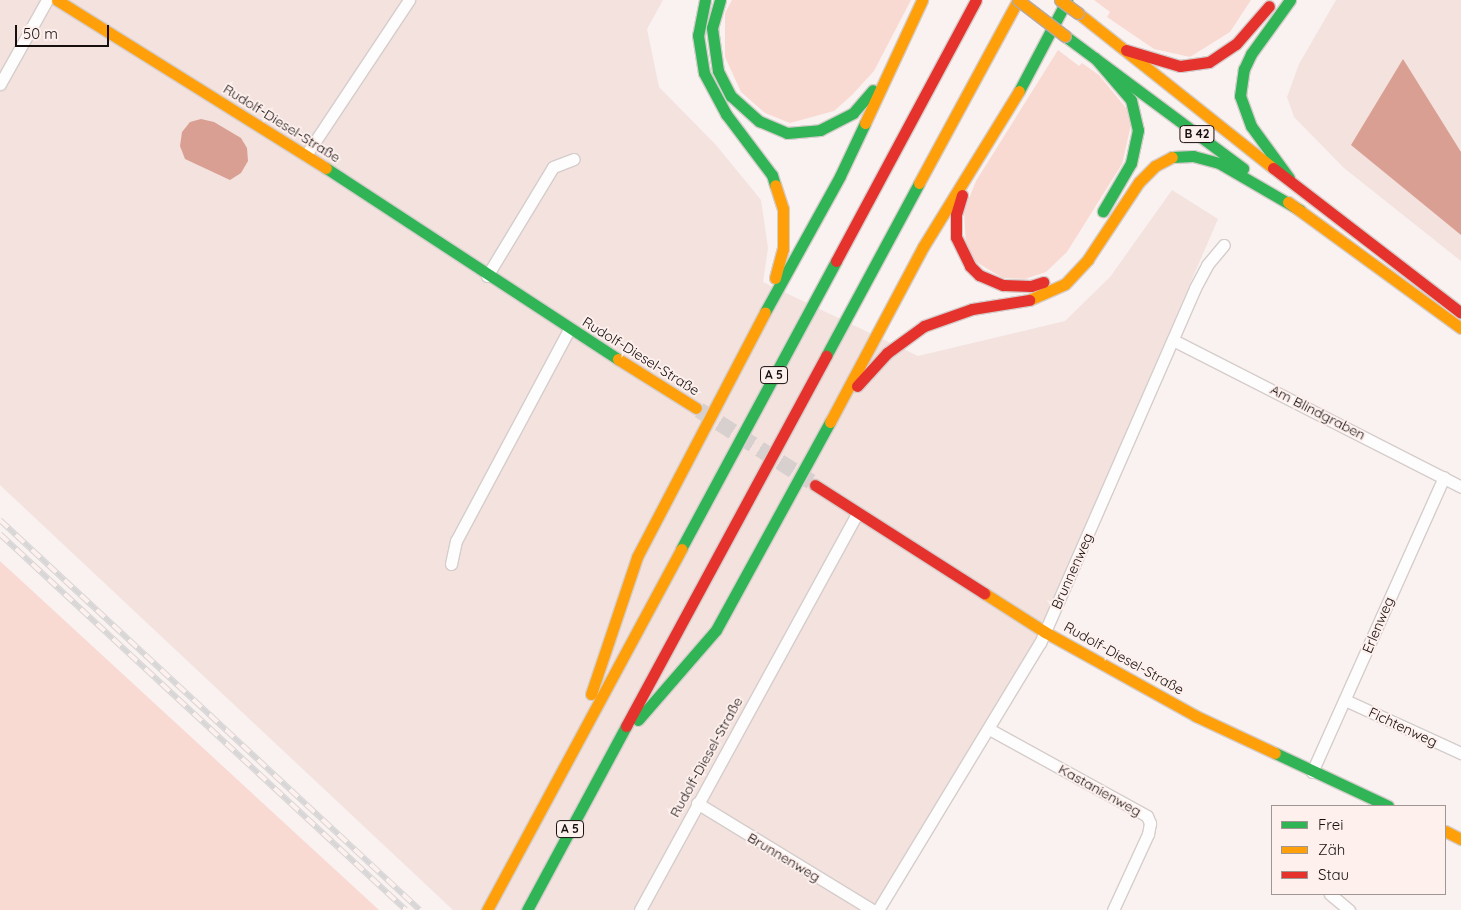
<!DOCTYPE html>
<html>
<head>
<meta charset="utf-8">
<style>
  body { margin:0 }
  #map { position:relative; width:1461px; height:910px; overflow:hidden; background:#faf2f0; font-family:Quicksand,sans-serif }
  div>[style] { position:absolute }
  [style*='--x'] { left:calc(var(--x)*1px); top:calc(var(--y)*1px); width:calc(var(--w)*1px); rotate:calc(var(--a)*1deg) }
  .built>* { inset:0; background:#f3e2de }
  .green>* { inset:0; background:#f9dad3 }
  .water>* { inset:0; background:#da9f93 }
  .secondary-tunnel>* { height:16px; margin-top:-8px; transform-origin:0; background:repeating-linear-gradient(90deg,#d8d0ce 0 16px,transparent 0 24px) }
  .roads { filter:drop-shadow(1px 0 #d5cdcb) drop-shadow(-1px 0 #d5cdcb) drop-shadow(0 1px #d5cdcb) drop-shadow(0 -1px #d5cdcb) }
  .street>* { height:11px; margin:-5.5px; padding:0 5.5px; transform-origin:5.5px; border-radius:5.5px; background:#fefdfd }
  .fast>* { height:11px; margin:-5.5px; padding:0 5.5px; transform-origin:5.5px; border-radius:5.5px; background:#30b455 }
  .slow>* { height:11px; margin:-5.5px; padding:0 5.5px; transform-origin:5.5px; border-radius:5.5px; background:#ff9f0a }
  .jam>* { height:11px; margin:-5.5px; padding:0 5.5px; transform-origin:5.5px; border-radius:5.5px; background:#e5322d }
  .rail>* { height:5.5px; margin-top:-2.75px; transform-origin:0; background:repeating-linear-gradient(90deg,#fdf0ed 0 11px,#d8d6d6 0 22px); box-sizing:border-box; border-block:1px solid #d8d6d6 }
  .bridges { filter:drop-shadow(1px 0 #b6a9a6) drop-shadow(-1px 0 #b6a9a6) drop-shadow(0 1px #b6a9a6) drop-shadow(0 -1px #b6a9a6) }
  .slow-bridge>* { height:11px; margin:-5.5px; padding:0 5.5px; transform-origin:5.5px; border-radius:5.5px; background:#ff9f0a }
  span { translate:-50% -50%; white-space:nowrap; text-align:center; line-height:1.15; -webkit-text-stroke:4px #fdf0ed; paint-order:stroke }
  .shield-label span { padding:1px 4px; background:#fdf0ed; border:1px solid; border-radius:4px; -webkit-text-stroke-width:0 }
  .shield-label { font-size:12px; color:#160f0e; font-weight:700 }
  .street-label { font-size:14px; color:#160f0e }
  .legend { position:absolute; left:1271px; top:805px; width:175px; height:90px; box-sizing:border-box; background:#fdf0ed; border:1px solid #a19694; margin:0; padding:6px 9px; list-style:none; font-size:15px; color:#160f0e }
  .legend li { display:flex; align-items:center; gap:10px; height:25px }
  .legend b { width:25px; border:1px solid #a19694 }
  .scale { position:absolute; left:15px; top:25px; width:94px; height:22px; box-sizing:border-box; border:2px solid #160f0e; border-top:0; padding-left:6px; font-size:15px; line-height:18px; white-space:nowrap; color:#160f0e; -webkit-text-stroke:4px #fdf0ed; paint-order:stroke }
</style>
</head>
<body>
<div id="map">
  <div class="built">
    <i style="clip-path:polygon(0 0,663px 0,647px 29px,659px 87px,716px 145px,761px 200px,768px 248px,763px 282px,918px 356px,1065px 321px,1110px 277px,1172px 190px,1218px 219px,1032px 650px,873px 910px,453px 910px,0 485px)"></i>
    <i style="clip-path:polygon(1336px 0,1461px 0,1461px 261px,1344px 168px,1294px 117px,1287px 97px,1299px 64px)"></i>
  </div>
  <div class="green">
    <i style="clip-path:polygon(732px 0,911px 0,874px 71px,852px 95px,834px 111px,790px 123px,765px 113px,741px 92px,725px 57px,725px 13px)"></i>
    <i style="clip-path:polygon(1094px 0,1251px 0,1230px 32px,1190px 57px,1154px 49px,1107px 17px,1110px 12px)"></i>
    <i style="clip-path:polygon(1058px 50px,1079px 66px,1082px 63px,1099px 75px,1127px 109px,1131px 125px,1122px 164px,1067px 252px,1046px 272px,1025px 279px,1003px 278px,976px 262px,966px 246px,964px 211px,976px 181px)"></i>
    <i style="clip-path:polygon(0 561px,379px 910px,0 910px)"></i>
  </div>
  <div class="water">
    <i style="clip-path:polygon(1403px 59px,1461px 152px,1461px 235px,1351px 145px)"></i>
    <i style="clip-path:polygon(201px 119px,214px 122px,241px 138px,247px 148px,248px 161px,241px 173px,230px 180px,185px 159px,180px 146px,182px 132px,190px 122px)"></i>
  </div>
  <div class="secondary-tunnel">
    <i style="--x:699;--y:410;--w:133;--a:32.7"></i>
  </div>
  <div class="roads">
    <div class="street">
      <i style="--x:0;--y:84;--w:96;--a:-60.8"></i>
      <i style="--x:306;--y:155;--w:186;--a:-56.4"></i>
      <i style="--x:487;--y:276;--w:127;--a:-58.8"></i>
      <i style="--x:553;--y:167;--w:22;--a:-21"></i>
      <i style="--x:1173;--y:340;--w:323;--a:27"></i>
      <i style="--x:451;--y:564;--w:24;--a:-78"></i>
      <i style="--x:456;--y:541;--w:240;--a:-61.9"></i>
      <i style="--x:1345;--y:700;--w:128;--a:24.6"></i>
      <i style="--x:989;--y:729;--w:180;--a:28.8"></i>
      <i style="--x:1147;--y:816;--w:8;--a:67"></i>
      <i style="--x:1150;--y:823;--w:11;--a:100"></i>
      <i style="--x:1148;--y:834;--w:84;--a:114.7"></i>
      <i style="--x:1312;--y:772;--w:323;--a:-65.9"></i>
      <i style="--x:697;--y:803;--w:205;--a:31.4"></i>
      <i style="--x:1330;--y:894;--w:25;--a:40"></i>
      <i style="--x:640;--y:910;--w:452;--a:-61.3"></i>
      <i style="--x:878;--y:910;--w:312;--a:-58.8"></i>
      <i style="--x:1040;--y:643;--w:387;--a:-66.4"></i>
      <i style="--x:1195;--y:288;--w:26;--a:-62"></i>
      <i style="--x:1207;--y:265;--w:26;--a:-50"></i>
    </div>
    <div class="fast">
      <i style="--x:705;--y:0;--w:36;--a:101"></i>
      <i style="--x:698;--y:35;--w:38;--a:81"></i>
      <i style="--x:704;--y:73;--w:47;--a:61.8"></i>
      <i style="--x:726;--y:114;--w:76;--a:53"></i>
      <i style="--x:772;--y:175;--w:10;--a:73"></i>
      <i style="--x:720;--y:0;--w:29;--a:106"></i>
      <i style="--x:712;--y:28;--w:43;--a:82.1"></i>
      <i style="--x:718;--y:71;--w:28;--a:63"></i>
      <i style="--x:731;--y:96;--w:38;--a:42"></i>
      <i style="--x:759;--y:121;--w:30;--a:23"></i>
      <i style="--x:787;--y:133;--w:33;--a:-5"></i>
      <i style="--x:820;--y:130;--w:37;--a:-27"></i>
      <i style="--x:853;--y:113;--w:30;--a:-49"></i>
      <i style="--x:1065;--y:36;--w:222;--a:36.6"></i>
      <i style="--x:1095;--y:58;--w:55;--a:49.4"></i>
      <i style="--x:1131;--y:100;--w:31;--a:77"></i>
      <i style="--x:1138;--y:130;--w:34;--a:102"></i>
      <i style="--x:1131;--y:163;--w:56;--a:120.3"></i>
      <i style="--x:1019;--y:91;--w:103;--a:-62.2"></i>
      <i style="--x:1172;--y:157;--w:21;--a:-3"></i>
      <i style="--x:1193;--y:156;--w:27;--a:15"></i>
      <i style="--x:1219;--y:163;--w:94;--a:30.1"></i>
      <i style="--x:326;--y:168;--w:349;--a:33.2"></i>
      <i style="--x:1289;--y:178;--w:64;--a:-126.2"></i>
      <i style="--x:1251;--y:126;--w:32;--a:-110"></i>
      <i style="--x:1240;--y:96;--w:27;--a:-82"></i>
      <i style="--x:1244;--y:69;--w:17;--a:-65"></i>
      <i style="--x:1251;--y:54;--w:67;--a:-54.2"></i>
      <i style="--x:765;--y:312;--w:155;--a:-61.1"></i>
      <i style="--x:840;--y:176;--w:59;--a:-64.7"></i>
      <i style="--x:826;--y:356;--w:196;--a:-61.7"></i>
      <i style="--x:681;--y:549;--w:327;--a:-61.7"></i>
      <i style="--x:638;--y:720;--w:119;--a:-49.1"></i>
      <i style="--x:716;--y:630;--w:237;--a:-61.3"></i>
      <i style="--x:1275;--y:753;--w:125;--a:25.1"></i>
      <i style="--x:527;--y:910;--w:209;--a:-61.7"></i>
    </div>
    <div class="slow">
      <i style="--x:57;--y:0;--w:317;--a:32"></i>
      <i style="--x:1078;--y:13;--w:249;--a:38.5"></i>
      <i style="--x:865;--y:123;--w:136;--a:-65.1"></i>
      <i style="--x:919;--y:183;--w:208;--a:-61.6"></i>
      <i style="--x:1288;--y:202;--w:214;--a:36.1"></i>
      <i style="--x:775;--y:278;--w:30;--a:-75"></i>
      <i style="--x:783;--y:249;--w:40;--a:-90"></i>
      <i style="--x:783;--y:209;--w:25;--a:-108"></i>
      <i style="--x:1029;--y:300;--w:39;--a:-24"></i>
      <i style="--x:1065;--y:284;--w:34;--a:-47"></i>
      <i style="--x:1088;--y:259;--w:92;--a:-56.5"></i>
      <i style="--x:1139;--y:182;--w:23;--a:-45"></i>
      <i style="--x:1155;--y:166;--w:19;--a:-28"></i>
      <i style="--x:618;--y:359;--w:92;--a:32.1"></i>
      <i style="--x:830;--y:422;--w:198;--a:-62"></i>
      <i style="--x:923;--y:247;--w:183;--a:-58.4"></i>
      <i style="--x:984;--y:593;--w:72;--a:32.6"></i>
      <i style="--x:1045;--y:632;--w:173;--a:29.1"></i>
      <i style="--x:1196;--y:716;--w:87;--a:25.1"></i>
      <i style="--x:591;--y:694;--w:145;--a:-71.4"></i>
      <i style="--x:637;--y:557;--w:276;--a:-62.4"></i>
      <i style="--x:1445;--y:831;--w:18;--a:27"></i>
      <i style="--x:487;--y:910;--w:410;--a:-61.7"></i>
    </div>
    <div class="jam">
      <i style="--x:1126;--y:50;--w:56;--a:16.5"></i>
      <i style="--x:1180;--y:66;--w:29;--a:-8"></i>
      <i style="--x:1209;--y:62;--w:32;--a:-34"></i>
      <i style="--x:1236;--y:44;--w:50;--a:-49"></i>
      <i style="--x:1273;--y:168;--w:237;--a:37.6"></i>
      <i style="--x:962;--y:195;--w:21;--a:107"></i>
      <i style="--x:956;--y:215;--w:22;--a:90"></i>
      <i style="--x:956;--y:237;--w:32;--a:64"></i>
      <i style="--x:970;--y:266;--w:13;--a:45"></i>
      <i style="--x:979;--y:275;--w:26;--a:23"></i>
      <i style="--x:1003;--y:285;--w:28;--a:2"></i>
      <i style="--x:1031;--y:286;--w:13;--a:-18"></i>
      <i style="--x:836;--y:261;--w:296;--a:-61.8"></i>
      <i style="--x:857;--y:386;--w:45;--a:-47.7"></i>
      <i style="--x:887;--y:353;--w:46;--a:-36.1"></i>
      <i style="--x:924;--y:326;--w:51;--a:-19.5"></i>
      <i style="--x:972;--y:309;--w:58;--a:-9"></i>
      <i style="--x:815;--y:485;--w:201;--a:32.6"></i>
      <i style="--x:626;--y:726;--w:421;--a:-61.6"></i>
    </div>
  </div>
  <div class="rail">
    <i style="--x:0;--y:520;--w:573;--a:42.88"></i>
    <i style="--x:0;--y:534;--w:553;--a:42.8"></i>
  </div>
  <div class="bridges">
    <div class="slow-bridge">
      <i style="--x:1018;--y:0;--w:59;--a:37.5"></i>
      <i style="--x:1060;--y:0;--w:22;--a:36"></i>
    </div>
  </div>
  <div class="shield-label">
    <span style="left:1197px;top:134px">B 42</span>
    <span style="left:774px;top:375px">A 5</span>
    <span style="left:570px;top:829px">A 5</span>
  </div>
  <div class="street-label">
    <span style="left:282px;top:123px;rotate:32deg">Rudolf-Diesel-Straße</span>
    <span style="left:641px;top:356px;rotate:32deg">Rudolf-Diesel-Straße</span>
    <span style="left:1318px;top:412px;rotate:27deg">Am Blindgraben</span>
    <span style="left:1072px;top:571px;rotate:-66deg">Brunnenweg</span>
    <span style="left:1378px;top:625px;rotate:-67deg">Erlenweg</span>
    <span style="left:1124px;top:658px;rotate:29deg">Rudolf-Diesel-Straße</span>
    <span style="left:1403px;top:727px;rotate:25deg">Fichtenweg</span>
    <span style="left:706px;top:757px;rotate:-61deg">Rudolf-Diesel-Straße</span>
    <span style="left:1100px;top:790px;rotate:29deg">Kastanienweg</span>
    <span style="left:784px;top:857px;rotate:31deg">Brunnenweg</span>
  </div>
  <ul class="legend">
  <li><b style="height:6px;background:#30b455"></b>Frei</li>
  <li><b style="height:6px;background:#ff9f0a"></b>Zäh</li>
  <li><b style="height:6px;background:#e5322d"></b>Stau</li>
  </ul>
  <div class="scale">50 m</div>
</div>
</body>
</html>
